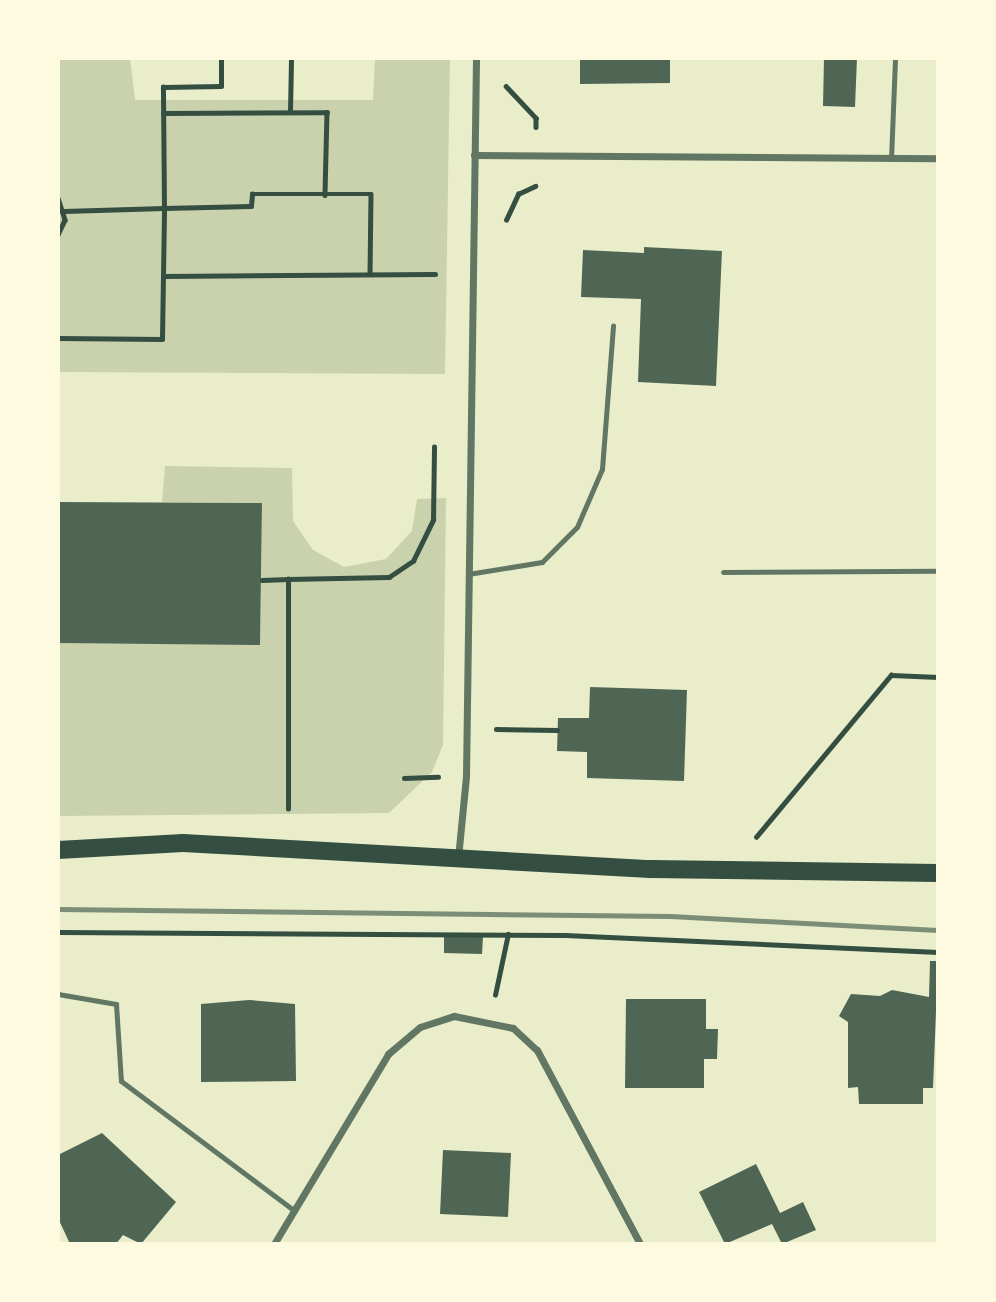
<!DOCTYPE html>
<html>
<head>
<meta charset="utf-8">
<style>
  body { margin:0 }
  #map { position:relative; width:996px; height:1302px; overflow:hidden; background:#e9edc9; font-family:"Exo 2",sans-serif }
  div>[style] { position:absolute }
  [style*='--x'] { left:calc(var(--x)*1px); top:calc(var(--y)*1px); width:calc(var(--w)*1px); rotate:calc(var(--a)*1deg) }
  .green>* { inset:0; background:#cad2ad }
  .building>* { inset:0; background:#4f6655 }
  .path>* { height:4.5px; margin:-2.25px; padding:0 2.25px; transform-origin:2.25px; border-radius:2.25px; background:#344e41 }
  .service>* { height:5px; margin:-2.5px; padding:0 2.5px; transform-origin:2.5px; border-radius:2.5px; background:#617663 }
  .minor>* { height:7px; margin:-3.5px; padding:0 3.5px; transform-origin:3.5px; border-radius:3.5px; background:#617663 }
  .primary>* { height:18px; margin:-9px; padding:0 9px; transform-origin:9px; border-radius:9px; background:#344e41 }
  .rail>* { height:5px; margin:-2.5px; padding:0 2.5px; transform-origin:2.5px; border-radius:2.5px; background:#7c8e77 }
  span { translate:-50% -50%; white-space:nowrap; text-align:center; line-height:1.15; -webkit-text-stroke:7px #fefae0; paint-order:stroke }
  .frame { position:absolute; inset:0; border:60px solid #fefae0; pointer-events:none }
</style>
</head>
<body>
<div id="map">
  <div class="green">
    <i style="clip-path:polygon(58px 58px,130px 58px,135px 100px,373px 100px,375px 58px,450px 58px,445px 374px,58px 372px)"></i>
    <i style="clip-path:polygon(165px 466px,292px 468px,293px 521px,313px 550px,344px 567px,386px 559px,412px 531px,417px 499px,446px 498px,443px 745px,432px 772px,389px 813px,58px 816px,58px 643px,260px 644px,262px 503px,162px 502px)"></i>
  </div>
  <div class="building">
    <i style="clip-path:polygon(580px 58px,670px 58px,670px 83px,580px 84px)"></i>
    <i style="clip-path:polygon(824px 58px,857px 58px,855px 107px,823px 106px)"></i>
    <i style="clip-path:polygon(644px 247px,722px 251px,716px 386px,638px 382px,641px 299px,581px 297px,583px 250px,644px 253px)"></i>
    <i style="clip-path:polygon(58px 502px,262px 503px,260px 645px,58px 643px)"></i>
    <i style="clip-path:polygon(590px 687px,687px 690px,684px 781px,587px 778px,587px 752px,557px 751px,558px 718px,589px 718px)"></i>
    <i style="clip-path:polygon(444px 936px,483px 937px,482px 954px,444px 953px)"></i>
    <i style="clip-path:polygon(930px 961px,938px 961px,933px 1088px,923px 1088px,923px 1104px,859px 1104px,858px 1087px,848px 1088px,848px 1022px,839px 1016px,851px 994px,880px 996px,892px 990px,929px 997px)"></i>
    <i style="clip-path:polygon(626px 999px,706px 999px,706px 1029px,718px 1029px,717px 1059px,704px 1059px,704px 1088px,625px 1088px)"></i>
    <i style="clip-path:polygon(249px 1000px,295px 1004px,296px 1081px,201px 1082px,201px 1004px)"></i>
    <i style="clip-path:polygon(102px 1133px,176px 1202px,141px 1244px,123px 1235px,116px 1244px,70px 1244px,58px 1218px,58px 1155px)"></i>
    <i style="clip-path:polygon(443px 1150px,511px 1153px,508px 1217px,440px 1214px)"></i>
    <i style="clip-path:polygon(756px 1164px,780px 1213px,803px 1202px,816px 1230px,782px 1244px,772px 1224px,725px 1244px,699px 1192px)"></i>
  </div>
  <div class="path">
    <i style="--x:506;--y:86;--w:44;--a:46.8"></i>
    <i style="--x:536;--y:118;--w:9;--a:90"></i>
    <i style="--x:290;--y:112;--w:54;--a:-88.9"></i>
    <i style="--x:163;--y:113;--w:164;--a:-0.3"></i>
    <i style="--x:327;--y:112;--w:83;--a:91.4"></i>
    <i style="--x:58;--y:198;--w:23;--a:72"></i>
    <i style="--x:65;--y:220;--w:17;--a:115"></i>
    <i style="--x:64;--y:211;--w:100;--a:-1.7"></i>
    <i style="--x:164;--y:208;--w:121;--a:-90.5"></i>
    <i style="--x:163;--y:87;--w:58;--a:-1"></i>
    <i style="--x:221;--y:86;--w:28;--a:-90"></i>
    <i style="--x:506;--y:220;--w:29;--a:-65"></i>
    <i style="--x:518;--y:194;--w:19;--a:-25"></i>
    <i style="--x:163;--y:276;--w:272;--a:-0.4"></i>
    <i style="--x:58;--y:338;--w:104;--a:0.6"></i>
    <i style="--x:162;--y:339;--w:131;--a:-89.1"></i>
    <i style="--x:164;--y:208;--w:87;--a:-1.3"></i>
    <i style="--x:251;--y:206;--w:12;--a:-85"></i>
    <i style="--x:252;--y:194;--w:119;--a:0"></i>
    <i style="--x:371;--y:194;--w:80;--a:90.7"></i>
    <i style="--x:262;--y:580;--w:26;--a:-2"></i>
    <i style="--x:496;--y:729;--w:61;--a:0.9"></i>
    <i style="--x:404;--y:778;--w:34;--a:-2"></i>
    <i style="--x:288;--y:809;--w:230;--a:-90"></i>
    <i style="--x:288;--y:579;--w:101;--a:-1.1"></i>
    <i style="--x:389;--y:577;--w:29;--a:-34"></i>
    <i style="--x:413;--y:561;--w:46;--a:-64"></i>
    <i style="--x:433;--y:520;--w:73;--a:-89.2"></i>
    <i style="--x:756;--y:837;--w:211;--a:-50.2"></i>
    <i style="--x:891;--y:675;--w:47;--a:2.4"></i>
    <i style="--x:58;--y:932;--w:507;--a:0.34"></i>
    <i style="--x:565;--y:935;--w:373;--a:2.6"></i>
    <i style="--x:495;--y:995;--w:62;--a:-78"></i>
  </div>
  <div class="service">
    <i style="--x:891;--y:159;--w:101;--a:-87.7"></i>
    <i style="--x:723;--y:572;--w:215;--a:-0.3"></i>
    <i style="--x:468;--y:574;--w:75;--a:-9.2"></i>
    <i style="--x:542;--y:562;--w:49;--a:-45"></i>
    <i style="--x:577;--y:527;--w:63;--a:-66.7"></i>
    <i style="--x:602;--y:469;--w:144;--a:-85.6"></i>
    <i style="--x:58;--y:994;--w:59;--a:9.8"></i>
    <i style="--x:116;--y:1004;--w:77;--a:86.3"></i>
    <i style="--x:121;--y:1081;--w:217;--a:36.8"></i>
  </div>
  <div class="minor">
    <i style="--x:474;--y:155;--w:464;--a:0.4"></i>
    <i style="--x:458;--y:858;--w:82;--a:-84.4"></i>
    <i style="--x:466;--y:776;--w:718;--a:-89.2"></i>
    <i style="--x:274;--y:1244;--w:222;--a:-59"></i>
    <i style="--x:388;--y:1054;--w:42;--a:-40.2"></i>
    <i style="--x:420;--y:1027;--w:36;--a:-18"></i>
    <i style="--x:454;--y:1016;--w:60;--a:11.5"></i>
    <i style="--x:513;--y:1028;--w:33;--a:43"></i>
    <i style="--x:537;--y:1050;--w:220;--a:62"></i>
  </div>
  <div class="primary">
    <i style="--x:58;--y:850;--w:125;--a:-3.2"></i>
    <i style="--x:183;--y:843;--w:468;--a:3.2"></i>
    <i style="--x:650;--y:869;--w:288;--a:0.8"></i>
  </div>
  <div class="rail">
    <i style="--x:58;--y:909;--w:612;--a:0.66"></i>
    <i style="--x:670;--y:916;--w:268;--a:3"></i>
  </div>
  <div class="frame"></div>
</div>
</body>
</html>
